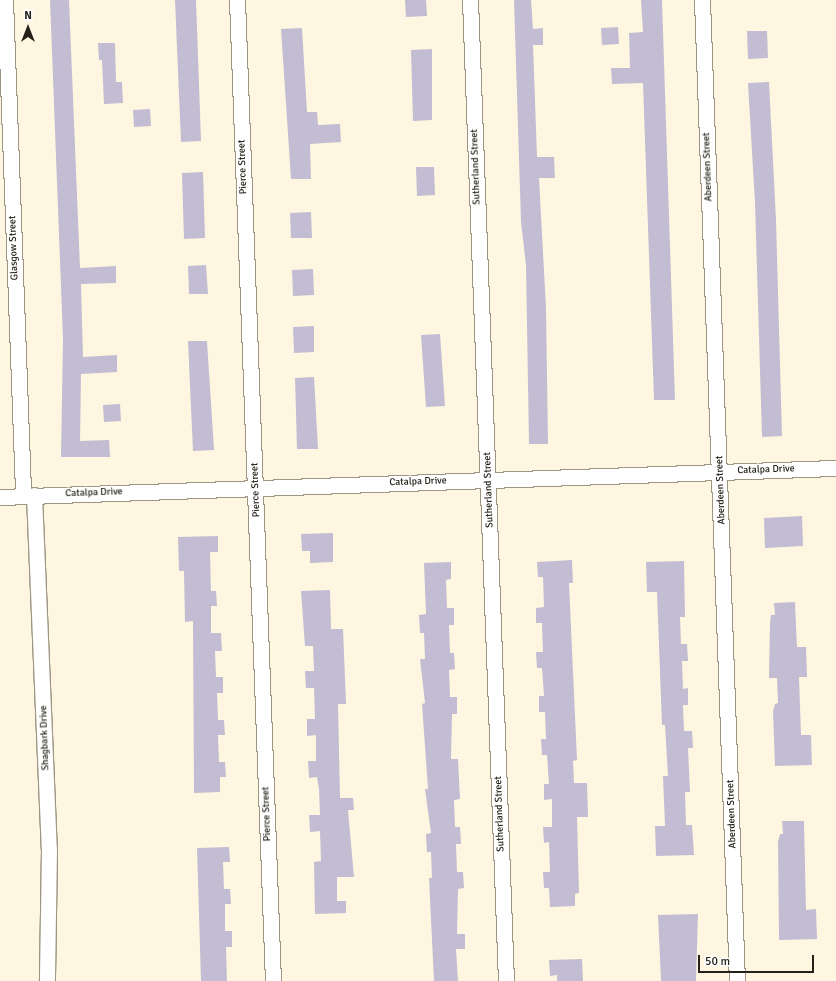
<!DOCTYPE html>
<html>
<head>
<meta charset="utf-8">
<style>
  body { margin:0 }
  #map { position:relative; width:836px; height:981px; overflow:hidden; background:#fef6e1; font-family:Signika,sans-serif }
  div>[style] { position:absolute }
  [style*='--x'] { left:calc(var(--x)*1px); top:calc(var(--y)*1px); width:calc(var(--w)*1px); rotate:calc(var(--a)*1deg) }
  .building>* { inset:0; background:#c2bdd2 }
  .roads { filter:drop-shadow(1px 0 #9e9683) drop-shadow(-1px 0 #9e9683) drop-shadow(0 1px #9e9683) drop-shadow(0 -1px #9e9683) }
  .street>* { height:15px; margin:-7.5px; padding:0 7.5px; transform-origin:7.5px; border-radius:7.5px; background:#fff }
  span { translate:-50% -50%; white-space:nowrap; text-align:center; line-height:1.15; -webkit-text-stroke:3px #fff; paint-order:stroke }
  .street-label { font-size:10px; color:#242119 }
  .north { position:absolute; left:8px; top:8px; width:40px; height:40px; -webkit-text-stroke:3px #fff; paint-order:stroke; rotate:0deg; font-size:11px; font-weight:700; line-height:16px; text-align:center; color:#242119 }
  .north::after { content:''; display:block; margin:auto; width:14px; height:18px; background:#242119; clip-path:polygon(50% 0,100% 100%,50% 72%,0 100%) }
  .scale { position:absolute; left:698px; top:955px; width:116px; height:18px; box-sizing:border-box; border:2px solid #242119; border-top:0; padding-left:5px; font-size:12px; line-height:14px; white-space:nowrap; color:#242119; -webkit-text-stroke:3px #fff; paint-order:stroke }
</style>
</head>
<body>
<div id="map">
  <div class="building">
    <i style="clip-path:polygon(50px 0,69px 0,80px 268px,116px 266px,116px 283px,81px 284px,83px 357px,117px 355px,117px 372px,81px 374px,80px 441px,109px 440px,110px 457px,61px 457px,63px 339px)"></i>
    <i style="clip-path:polygon(175px 0,196px 0,201px 141px,181px 142px)"></i>
    <i style="clip-path:polygon(405px 0,426px 0,427px 16px,406px 17px)"></i>
    <i style="clip-path:polygon(514px 0,531px 0,533px 29px,543px 28px,543px 45px,533px 45px,537px 157px,554px 157px,555px 178px,539px 178px,546px 308px,548px 444px,529px 444px,526px 265px,521px 222px)"></i>
    <i style="clip-path:polygon(641px 0,662px 0,675px 400px,654px 400px,643px 83px,612px 84px,611px 68px,630px 68px,629px 33px,643px 32px)"></i>
    <i style="clip-path:polygon(618px 27px,619px 44px,602px 45px,601px 28px)"></i>
    <i style="clip-path:polygon(302px 28px,307px 112px,317px 112px,318px 125px,340px 124px,341px 142px,310px 144px,311px 179px,291px 179px,281px 29px)"></i>
    <i style="clip-path:polygon(747px 31px,767px 31px,768px 58px,748px 59px)"></i>
    <i style="clip-path:polygon(98px 43px,115px 43px,116px 82px,122px 82px,123px 103px,104px 104px,102px 60px,99px 60px)"></i>
    <i style="clip-path:polygon(432px 49px,432px 120px,413px 121px,411px 50px)"></i>
    <i style="clip-path:polygon(769px 82px,776px 220px,782px 436px,762px 437px,755px 203px,748px 83px)"></i>
    <i style="clip-path:polygon(150px 109px,151px 126px,134px 127px,133px 110px)"></i>
    <i style="clip-path:polygon(416px 167px,434px 167px,435px 195px,417px 196px)"></i>
    <i style="clip-path:polygon(203px 172px,205px 238px,184px 239px,182px 173px)"></i>
    <i style="clip-path:polygon(311px 212px,312px 238px,291px 238px,290px 213px)"></i>
    <i style="clip-path:polygon(206px 265px,208px 294px,189px 294px,188px 266px)"></i>
    <i style="clip-path:polygon(313px 269px,314px 295px,293px 296px,292px 270px)"></i>
    <i style="clip-path:polygon(314px 326px,314px 352px,294px 353px,293px 327px)"></i>
    <i style="clip-path:polygon(440px 334px,445px 406px,426px 407px,421px 335px)"></i>
    <i style="clip-path:polygon(188px 341px,207px 341px,214px 450px,193px 451px)"></i>
    <i style="clip-path:polygon(314px 377px,318px 449px,297px 449px,295px 378px)"></i>
    <i style="clip-path:polygon(120px 404px,121px 421px,104px 422px,103px 405px)"></i>
    <i style="clip-path:polygon(802px 516px,803px 546px,765px 548px,764px 518px)"></i>
    <i style="clip-path:polygon(333px 533px,333px 562px,310px 563px,310px 551px,302px 551px,301px 534px)"></i>
    <i style="clip-path:polygon(218px 536px,218px 552px,210px 552px,211px 591px,216px 591px,217px 606px,211px 606px,211px 633px,221px 633px,222px 651px,215px 651px,216px 677px,223px 677px,223px 693px,217px 693px,218px 720px,224px 720px,225px 735px,218px 735px,219px 762px,225px 762px,226px 777px,220px 777px,220px 792px,194px 793px,193px 621px,185px 622px,184px 571px,179px 571px,178px 537px)"></i>
    <i style="clip-path:polygon(572px 560px,573px 583px,569px 583px,577px 760px,573px 761px,574px 783px,587px 783px,588px 817px,577px 817px,579px 893px,575px 894px,575px 906px,550px 907px,549px 888px,544px 888px,543px 872px,550px 872px,549px 842px,544px 843px,543px 827px,552px 827px,552px 799px,544px 800px,544px 784px,549px 784px,547px 755px,542px 755px,541px 739px,546px 739px,545px 712px,539px 712px,539px 696px,544px 696px,542px 668px,537px 668px,536px 652px,543px 652px,542px 623px,536px 623px,536px 608px,544px 607px,543px 577px,538px 577px,537px 562px)"></i>
    <i style="clip-path:polygon(684px 561px,685px 617px,680px 617px,681px 644px,687px 644px,688px 661px,682px 661px,683px 689px,688px 688px,688px 705px,683px 705px,684px 731px,692px 731px,693px 748px,688px 748px,690px 792px,685px 792px,686px 825px,692px 825px,694px 855px,656px 856px,655px 826px,665px 826px,663px 776px,668px 776px,665px 725px,662px 725px,657px 592px,647px 592px,646px 562px)"></i>
    <i style="clip-path:polygon(451px 562px,451px 579px,446px 580px,447px 608px,454px 608px,454px 625px,449px 625px,450px 653px,454px 653px,455px 669px,449px 670px,450px 697px,457px 697px,457px 714px,452px 714px,451px 759px,458px 759px,460px 799px,454px 800px,455px 827px,460px 827px,461px 844px,456px 844px,457px 872px,463px 872px,464px 888px,458px 889px,457px 934px,465px 934px,465px 949px,456px 949px,458px 981px,434px 981px,429px 878px,432px 878px,431px 852px,427px 852px,426px 834px,431px 833px,425px 789px,428px 789px,422px 704px,425px 703px,420px 659px,425px 659px,424px 633px,420px 633px,419px 615px,426px 614px,424px 563px)"></i>
    <i style="clip-path:polygon(330px 590px,331px 629px,343px 629px,346px 704px,338px 704px,340px 798px,353px 798px,354px 810px,348px 810px,354px 877px,337px 877px,337px 901px,346px 901px,346px 913px,315px 914px,314px 862px,321px 861px,320px 831px,310px 832px,309px 815px,320px 815px,319px 789px,317px 777px,309px 778px,308px 761px,316px 761px,316px 735px,307px 736px,307px 719px,315px 719px,314px 688px,306px 688px,305px 671px,314px 671px,313px 646px,305px 646px,301px 591px)"></i>
    <i style="clip-path:polygon(795px 602px,797px 647px,806px 647px,807px 677px,799px 677px,801px 735px,811px 735px,812px 765px,775px 766px,773px 711px,775px 704px,778px 703px,777px 678px,769px 678px,770px 623px,771px 615px,775px 615px,774px 603px)"></i>
    <i style="clip-path:polygon(782px 821px,804px 821px,806px 910px,816px 909px,817px 939px,779px 940px,778px 842px,780px 834px,783px 834px)"></i>
    <i style="clip-path:polygon(229px 847px,230px 862px,223px 862px,224px 889px,230px 889px,231px 904px,225px 904px,225px 931px,232px 931px,232px 947px,226px 947px,227px 981px,201px 981px,197px 848px)"></i>
    <i style="clip-path:polygon(698px 914px,696px 981px,661px 981px,658px 915px)"></i>
    <i style="clip-path:polygon(582px 959px,583px 981px,557px 981px,557px 975px,550px 976px,549px 960px)"></i>
  </div>
  <div class="roads">
    <div class="street">
      <i style="--x:5;--y:0;--w:496;--a:87.9"></i>
      <i style="--x:237;--y:0;--w:982;--a:87.9"></i>
      <i style="--x:470;--y:0;--w:982;--a:87.9"></i>
      <i style="--x:702;--y:0;--w:982;--a:87.96"></i>
      <i style="--x:34;--y:495;--w:354;--a:87.6"></i>
      <i style="--x:49;--y:849;--w:132;--a:90.9"></i>
      <i style="--x:0;--y:497;--w:837;--a:-1.99"></i>
    </div>
  </div>
  <div class="street-label">
    <span style="left:243px;top:167px;rotate:-92deg">Pierce Street</span>
    <span style="left:476px;top:167px;rotate:-92deg">Sutherland Street</span>
    <span style="left:708px;top:167px;rotate:-92deg">Aberdeen Street</span>
    <span style="left:14px;top:248px;rotate:-92deg">Glasgow Street</span>
    <span style="left:766px;top:470px;rotate:-2deg">Catalpa Drive</span>
    <span style="left:418px;top:482px;rotate:-2deg">Catalpa Drive</span>
    <span style="left:256px;top:490px;rotate:-92deg">Pierce Street</span>
    <span style="left:489px;top:490px;rotate:-92deg">Sutherland Street</span>
    <span style="left:721px;top:490px;rotate:-92deg">Aberdeen Street</span>
    <span style="left:94px;top:493px;rotate:-2deg">Catalpa Drive</span>
    <span style="left:45px;top:738px;rotate:-92deg">Shagbark Drive</span>
    <span style="left:267px;top:814px;rotate:-92deg">Pierce Street</span>
    <span style="left:500px;top:814px;rotate:-92deg">Sutherland Street</span>
    <span style="left:732px;top:814px;rotate:-92deg">Aberdeen Street</span>
  </div>
  <div class="north">N</div>
  <div class="scale">50 m</div>
</div>
</body>
</html>
